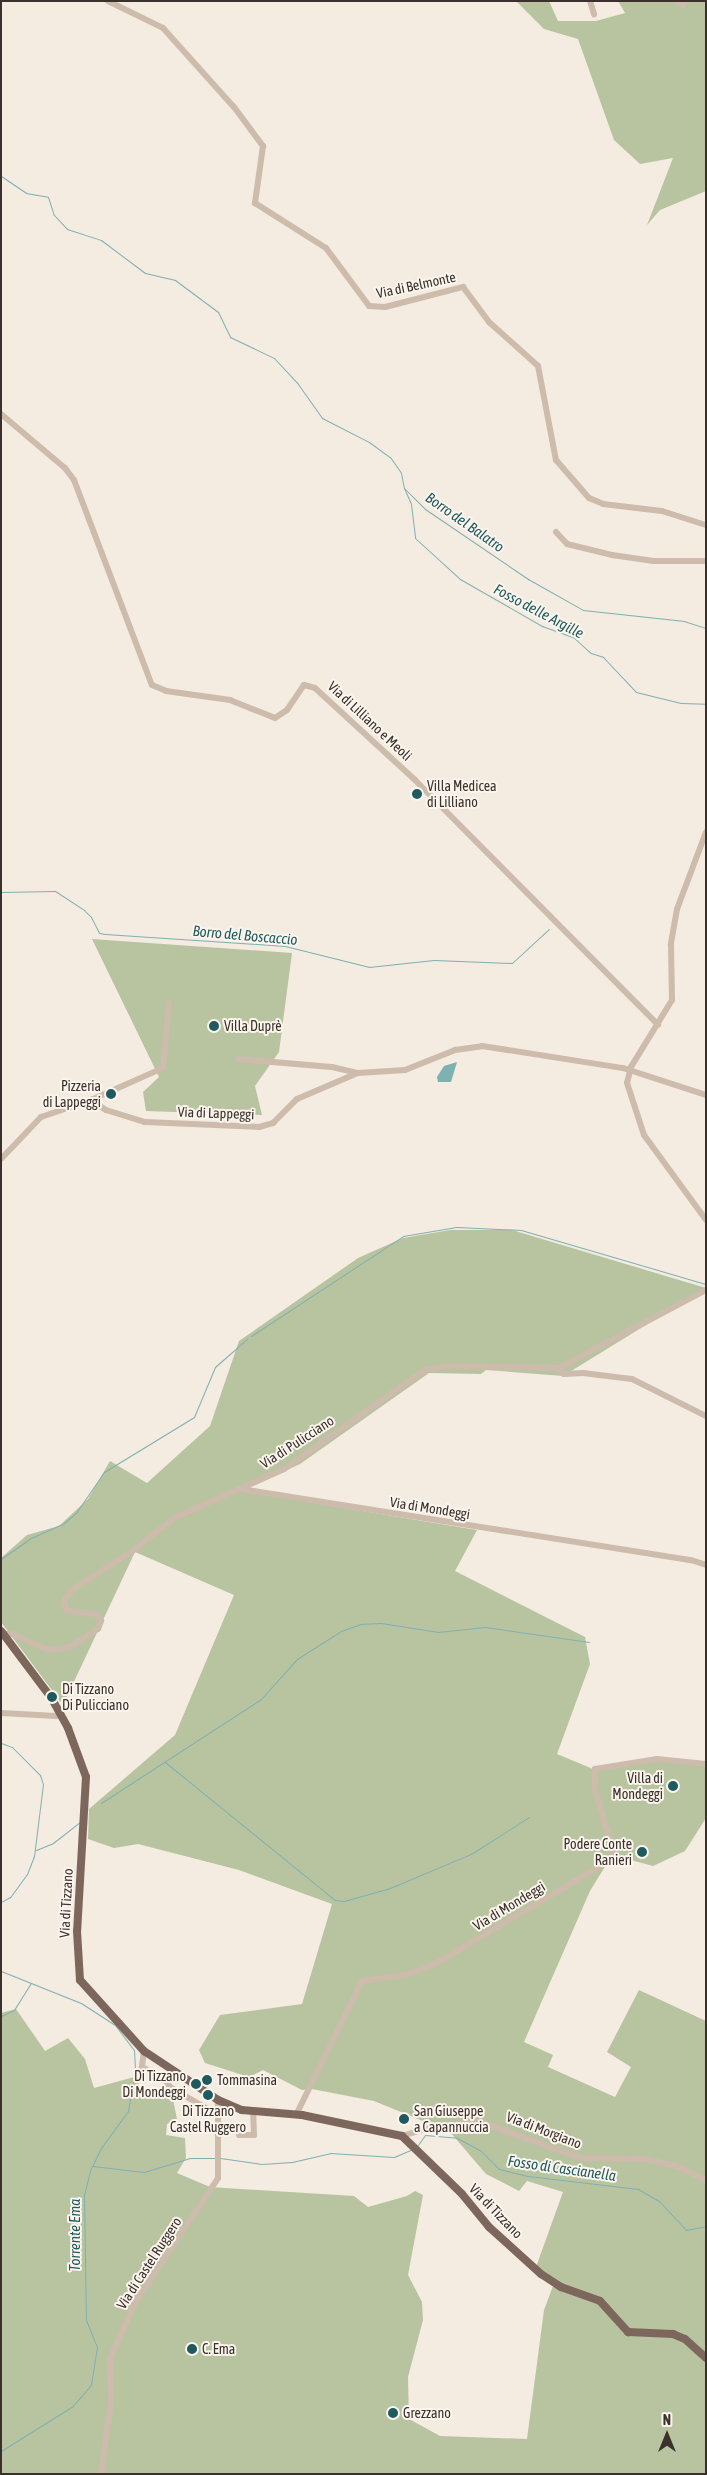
<!DOCTYPE html>
<html>
<head>
<meta charset="utf-8">
<style>
  body { margin:0 }
  #map { position:relative; width:707px; height:2475px; overflow:hidden; background:#f4ebe1; font-family:"Asap Condensed",sans-serif }
  div>[style] { position:absolute }
  [style*='--x'] { left:calc(var(--x)*1px); top:calc(var(--y)*1px); width:calc(var(--w)*1px); rotate:calc(var(--a)*1deg) }
  .green>* { inset:0; background:#b8c4a0 }
  .water>* { inset:0; background:#7fb0b2 }
  .stream>* { height:1px; margin:-0.5px; padding:0 0.5px; transform-origin:0.5px; border-radius:0.5px; background:#7fb0b2 }
  .minor>* { height:6px; margin:-3px; padding:0 3px; transform-origin:3px; border-radius:3px; background:#cdbbac }
  .major>* { height:8px; margin:-4px; padding:0 4px; transform-origin:4px; border-radius:4px; background:#7d675c }
  .dots>* { width:14px; height:14px; translate:-50% -50%; box-sizing:border-box; border:2px solid #fbf5ee; border-radius:50% }
  span { translate:-50% -50%; white-space:nowrap; text-align:center; line-height:1.15; -webkit-text-stroke:4px #fbf5ee; paint-order:stroke }
  .street-label { font-size:14px; color:#3b302b }
  .poi-label { font-size:14px; color:#3b302b }
  .left { translate:0 -50%; text-align:left }
  .right { translate:-100% -50%; text-align:right }
  .water-label { font-size:15px; color:#1f5a5e; font-style:italic }
  .frame { position:absolute; inset:0; border:2px solid #3b302b; pointer-events:none }
  .north { position:absolute; left:642px; top:2410px; width:50px; height:50px; -webkit-text-stroke:4px #fbf5ee; paint-order:stroke; rotate:0deg; font-size:14px; font-weight:700; line-height:20px; text-align:center; color:#3b302b }
  .north::after { content:''; display:block; margin:auto; width:18px; height:22px; background:#3b302b; clip-path:polygon(50% 0,100% 100%,50% 72%,0 100%) }
</style>
</head>
<body>
<div id="map">
  <div class="green">
    <i style="clip-path:polygon(516px 1px,549px 1px,558px 21px,596px 21px,625px 13px,618px 1px,706px 1px,706px 191px,660px 210px,647px 225px,673px 158px,640px 164px,614px 140px,578px 39px,544px 29px)"></i>
    <i style="clip-path:polygon(92px 939px,292px 953px,279px 1052px,255px 1086px,262px 1115px,146px 1111px,143px 1092px,159px 1077px)"></i>
    <i style="clip-path:polygon(450px 1230px,512px 1230px,706px 1288px,563px 1376px,486px 1370px,481px 1374px,429px 1373px,300px 1464px,242px 1491px,477px 1530px,455px 1571px,585px 1637px,590px 1664px,557px 1754px,593px 1769px,592px 1774px,598px 1770px,669px 1760px,706px 1766px,706px 1818px,685px 1851px,653px 1866px,627px 1859px,606px 1865px,590px 1891px,524px 2042px,553px 2055px,548px 2067px,615px 2097px,631px 2067px,607px 2052px,639px 1990px,706px 2021px,706px 2474px,1px 2474px,1px 2013px,16px 2009px,45px 2051px,68px 2038px,85px 2059px,94px 2088px,138px 2076px,139px 2095px,173px 2099px,177px 2119px,167px 2124px,166px 2135px,185px 2138px,186px 2158px,177px 2173px,210px 2187px,354px 2196px,368px 2207px,407px 2196px,415px 2191px,423px 2195px,408px 2275px,422px 2302px,423px 2320px,408px 2377px,409px 2419px,440px 2436px,527px 2439px,544px 2310px,553px 2286px,536px 2267px,563px 2192px,527px 2181px,519px 2191px,486px 2174px,450px 2132px,374px 2101px,312px 2089px,302px 2090px,263px 2070px,249px 2077px,205px 2063px,199px 2050px,220px 2015px,302px 2004px,332px 1904px,239px 1870px,138px 1844px,114px 1848px,88px 1839px,89px 1809px,175px 1735px,234px 1595px,135px 1552px,63px 1705px,1px 1622px,1px 1558px,27px 1535px,59px 1526px,88px 1499px,110px 1461px,147px 1483px,210px 1426px,239px 1341px,358px 1258px,403px 1238px)"></i>
  </div>
  <div class="water">
    <i style="clip-path:polygon(457px 1062px,451px 1082px,438px 1082px,437px 1077px,444px 1066px)"></i>
  </div>
  <div class="stream">
    <i style="--x:1;--y:176;--w:30;--a:34"></i>
    <i style="--x:26;--y:193;--w:22;--a:10"></i>
    <i style="--x:48;--y:197;--w:19;--a:72"></i>
    <i style="--x:54;--y:215;--w:19;--a:47"></i>
    <i style="--x:67;--y:229;--w:36;--a:18"></i>
    <i style="--x:101;--y:240;--w:55;--a:36.9"></i>
    <i style="--x:145;--y:273;--w:31;--a:13"></i>
    <i style="--x:175;--y:280;--w:54;--a:36.7"></i>
    <i style="--x:218;--y:312;--w:28;--a:64"></i>
    <i style="--x:230;--y:337;--w:49;--a:25.5"></i>
    <i style="--x:274;--y:358;--w:35;--a:47"></i>
    <i style="--x:298;--y:384;--w:42;--a:54.8"></i>
    <i style="--x:322;--y:418;--w:53;--a:27.1"></i>
    <i style="--x:369;--y:442;--w:26;--a:36"></i>
    <i style="--x:390;--y:457;--w:19;--a:55"></i>
    <i style="--x:401;--y:473;--w:15;--a:79"></i>
    <i style="--x:404;--y:488;--w:30;--a:45"></i>
    <i style="--x:425;--y:509;--w:125;--a:34.2"></i>
    <i style="--x:528;--y:579;--w:63;--a:29.4"></i>
    <i style="--x:583;--y:610;--w:102;--a:6.2"></i>
    <i style="--x:684;--y:621;--w:23;--a:18"></i>
    <i style="--x:404;--y:488;--w:17;--a:66"></i>
    <i style="--x:411;--y:504;--w:34;--a:83"></i>
    <i style="--x:415;--y:538;--w:61;--a:42.3"></i>
    <i style="--x:460;--y:579;--w:95;--a:29.8"></i>
    <i style="--x:542;--y:626;--w:33;--a:20"></i>
    <i style="--x:573;--y:637;--w:24;--a:42"></i>
    <i style="--x:591;--y:653;--w:13;--a:18"></i>
    <i style="--x:603;--y:657;--w:48;--a:46.7"></i>
    <i style="--x:636;--y:692;--w:46;--a:13.7"></i>
    <i style="--x:681;--y:703;--w:25;--a:2"></i>
    <i style="--x:1;--y:892;--w:54;--a:-1.1"></i>
    <i style="--x:55;--y:891;--w:35;--a:33"></i>
    <i style="--x:84;--y:910;--w:10;--a:45"></i>
    <i style="--x:91;--y:917;--w:18;--a:63"></i>
    <i style="--x:99;--y:933;--w:6;--a:9"></i>
    <i style="--x:105;--y:934;--w:180;--a:3.8"></i>
    <i style="--x:285;--y:946;--w:87;--a:14"></i>
    <i style="--x:369;--y:967;--w:65;--a:-6.1"></i>
    <i style="--x:434;--y:960;--w:78;--a:2.2"></i>
    <i style="--x:512;--y:963;--w:50;--a:-42.6"></i>
    <i style="--x:251;--y:1336;--w:182;--a:-33.3"></i>
    <i style="--x:403;--y:1236;--w:54;--a:-9.6"></i>
    <i style="--x:456;--y:1227;--w:65;--a:2.6"></i>
    <i style="--x:521;--y:1230;--w:193;--a:16.3"></i>
    <i style="--x:1;--y:1559;--w:37;--a:-35"></i>
    <i style="--x:31;--y:1538;--w:36;--a:-24"></i>
    <i style="--x:64;--y:1523;--w:16;--a:-40"></i>
    <i style="--x:76;--y:1513;--w:50;--a:-55.7"></i>
    <i style="--x:104;--y:1472;--w:105;--a:-31.4"></i>
    <i style="--x:194;--y:1417;--w:54;--a:-67.2"></i>
    <i style="--x:215;--y:1367;--w:43;--a:-41.2"></i>
    <i style="--x:1;--y:1743;--w:12;--a:20"></i>
    <i style="--x:12;--y:1747;--w:40;--a:45"></i>
    <i style="--x:40;--y:1775;--w:9;--a:72"></i>
    <i style="--x:43;--y:1784;--w:73;--a:97.1"></i>
    <i style="--x:34;--y:1856;--w:19;--a:111"></i>
    <i style="--x:27;--y:1874;--w:29;--a:126"></i>
    <i style="--x:10;--y:1897;--w:10;--a:151"></i>
    <i style="--x:165;--y:1762;--w:219;--a:39.1"></i>
    <i style="--x:335;--y:1900;--w:9;--a:6"></i>
    <i style="--x:344;--y:1901;--w:48;--a:-15.8"></i>
    <i style="--x:390;--y:1888;--w:88;--a:-22.8"></i>
    <i style="--x:471;--y:1854;--w:69;--a:-32.5"></i>
    <i style="--x:101;--y:1803;--w:191;--a:-33"></i>
    <i style="--x:261;--y:1699;--w:54;--a:-48"></i>
    <i style="--x:297;--y:1659;--w:52;--a:-32.5"></i>
    <i style="--x:341;--y:1631;--w:20;--a:-20"></i>
    <i style="--x:360;--y:1624;--w:21;--a:-3"></i>
    <i style="--x:381;--y:1623;--w:58;--a:9"></i>
    <i style="--x:438;--y:1632;--w:47;--a:-6.1"></i>
    <i style="--x:485;--y:1627;--w:105;--a:8.2"></i>
    <i style="--x:36;--y:1850;--w:18;--a:-22"></i>
    <i style="--x:53;--y:1843;--w:36;--a:-38"></i>
    <i style="--x:1;--y:1971;--w:86;--a:21.8"></i>
    <i style="--x:81;--y:2003;--w:40;--a:32.9"></i>
    <i style="--x:115;--y:2025;--w:31;--a:53"></i>
    <i style="--x:134;--y:2050;--w:20;--a:87"></i>
    <i style="--x:135;--y:2070;--w:42;--a:99.7"></i>
    <i style="--x:128;--y:2111;--w:46;--a:126.1"></i>
    <i style="--x:101;--y:2148;--w:25;--a:116"></i>
    <i style="--x:90;--y:2171;--w:25;--a:104"></i>
    <i style="--x:84;--y:2195;--w:125;--a:89.1"></i>
    <i style="--x:86;--y:2320;--w:29;--a:68"></i>
    <i style="--x:97;--y:2347;--w:38;--a:99"></i>
    <i style="--x:91;--y:2385;--w:28;--a:131"></i>
    <i style="--x:73;--y:2406;--w:85;--a:148"></i>
    <i style="--x:1;--y:2016;--w:14;--a:-25"></i>
    <i style="--x:14;--y:2010;--w:31;--a:-58"></i>
    <i style="--x:418;--y:2145;--w:12;--a:-55"></i>
    <i style="--x:425;--y:2135;--w:32;--a:5"></i>
    <i style="--x:457;--y:2138;--w:26;--a:28"></i>
    <i style="--x:480;--y:2150;--w:27;--a:45"></i>
    <i style="--x:499;--y:2169;--w:30;--a:14"></i>
    <i style="--x:528;--y:2176;--w:111;--a:6.7"></i>
    <i style="--x:638;--y:2189;--w:24;--a:30"></i>
    <i style="--x:659;--y:2201;--w:40;--a:47"></i>
    <i style="--x:686;--y:2230;--w:20;--a:-11"></i>
    <i style="--x:220;--y:2158;--w:42;--a:8.1"></i>
    <i style="--x:262;--y:2164;--w:30;--a:-4"></i>
    <i style="--x:292;--y:2162;--w:39;--a:-13"></i>
    <i style="--x:330;--y:2153;--w:64;--a:3.6"></i>
    <i style="--x:394;--y:2157;--w:21;--a:-23"></i>
    <i style="--x:93;--y:2166;--w:51;--a:6.7"></i>
    <i style="--x:144;--y:2172;--w:48;--a:-16.9"></i>
    <i style="--x:190;--y:2158;--w:27;--a:0"></i>
  </div>
  <div class="minor">
    <i style="--x:108;--y:1;--w:61;--a:26.1"></i>
    <i style="--x:163;--y:28;--w:106;--a:48.1"></i>
    <i style="--x:234;--y:107;--w:49;--a:53.4"></i>
    <i style="--x:263;--y:146;--w:58;--a:98"></i>
    <i style="--x:255;--y:203;--w:84;--a:32.4"></i>
    <i style="--x:326;--y:248;--w:72;--a:53.4"></i>
    <i style="--x:369;--y:306;--w:16;--a:4"></i>
    <i style="--x:385;--y:307;--w:81;--a:-14.4"></i>
    <i style="--x:463;--y:287;--w:44;--a:53.4"></i>
    <i style="--x:489;--y:322;--w:66;--a:41.9"></i>
    <i style="--x:538;--y:366;--w:96;--a:79.2"></i>
    <i style="--x:556;--y:460;--w:50;--a:49"></i>
    <i style="--x:589;--y:498;--w:15;--a:23"></i>
    <i style="--x:603;--y:504;--w:59;--a:6.8"></i>
    <i style="--x:662;--y:511;--w:46;--a:17.7"></i>
    <i style="--x:590;--y:1;--w:14;--a:73"></i>
    <i style="--x:676;--y:1;--w:8;--a:30"></i>
    <i style="--x:683;--y:5;--w:4;--a:-63"></i>
    <i style="--x:1;--y:414;--w:84;--a:40.2"></i>
    <i style="--x:65;--y:468;--w:15;--a:53"></i>
    <i style="--x:74;--y:480;--w:219;--a:69.2"></i>
    <i style="--x:152;--y:685;--w:15;--a:23"></i>
    <i style="--x:166;--y:691;--w:65;--a:8"></i>
    <i style="--x:230;--y:700;--w:48;--a:21.8"></i>
    <i style="--x:275;--y:718;--w:14;--a:-34"></i>
    <i style="--x:287;--y:710;--w:30;--a:-56"></i>
    <i style="--x:304;--y:685;--w:11;--a:15"></i>
    <i style="--x:315;--y:688;--w:136;--a:42.6"></i>
    <i style="--x:415;--y:780;--w:345;--a:45.2"></i>
    <i style="--x:556;--y:532;--w:16;--a:47"></i>
    <i style="--x:567;--y:544;--w:46;--a:13.7"></i>
    <i style="--x:612;--y:555;--w:42;--a:8.1"></i>
    <i style="--x:654;--y:561;--w:52;--a:0"></i>
    <i style="--x:706;--y:832;--w:82;--a:110.6"></i>
    <i style="--x:677;--y:909;--w:36;--a:100"></i>
    <i style="--x:671;--y:944;--w:56;--a:89"></i>
    <i style="--x:672;--y:1000;--w:79;--a:121.5"></i>
    <i style="--x:631;--y:1067;--w:16;--a:104"></i>
    <i style="--x:627;--y:1083;--w:55;--a:71.9"></i>
    <i style="--x:644;--y:1135;--w:105;--a:53.9"></i>
    <i style="--x:238;--y:1059;--w:94;--a:4.9"></i>
    <i style="--x:332;--y:1067;--w:27;--a:13"></i>
    <i style="--x:91;--y:1100;--w:18;--a:34"></i>
    <i style="--x:106;--y:1110;--w:41;--a:17.1"></i>
    <i style="--x:145;--y:1122;--w:114;--a:2.5"></i>
    <i style="--x:259;--y:1127;--w:15;--a:-16"></i>
    <i style="--x:273;--y:1123;--w:34;--a:-45"></i>
    <i style="--x:297;--y:1099;--w:66;--a:-23.1"></i>
    <i style="--x:358;--y:1073;--w:47;--a:-3.7"></i>
    <i style="--x:405;--y:1070;--w:54;--a:-21.8"></i>
    <i style="--x:455;--y:1050;--w:27;--a:-8"></i>
    <i style="--x:482;--y:1046;--w:143;--a:8.9"></i>
    <i style="--x:623;--y:1068;--w:87;--a:18"></i>
    <i style="--x:1;--y:1159;--w:58;--a:-46.4"></i>
    <i style="--x:41;--y:1117;--w:53;--a:-18.8"></i>
    <i style="--x:91;--y:1100;--w:79;--a:-24"></i>
    <i style="--x:163;--y:1068;--w:65;--a:-84.7"></i>
    <i style="--x:556;--y:1369;--w:9;--a:32"></i>
    <i style="--x:564;--y:1374;--w:19;--a:-3"></i>
    <i style="--x:583;--y:1373;--w:49;--a:7"></i>
    <i style="--x:632;--y:1379;--w:83;--a:26.6"></i>
    <i style="--x:241;--y:1489;--w:456;--a:9"></i>
    <i style="--x:691;--y:1560;--w:16;--a:18"></i>
    <i style="--x:4;--y:1634;--w:8;--a:0"></i>
    <i style="--x:12;--y:1634;--w:40;--a:23.4"></i>
    <i style="--x:49;--y:1650;--w:21;--a:-8"></i>
    <i style="--x:70;--y:1647;--w:33;--a:-33"></i>
    <i style="--x:98;--y:1629;--w:9;--a:-69"></i>
    <i style="--x:101;--y:1621;--w:8;--a:-120"></i>
    <i style="--x:97;--y:1614;--w:30;--a:-174"></i>
    <i style="--x:67;--y:1611;--w:10;--a:-107"></i>
    <i style="--x:64;--y:1601;--w:14;--a:-54"></i>
    <i style="--x:72;--y:1590;--w:70;--a:-32.8"></i>
    <i style="--x:131;--y:1552;--w:55;--a:-38.3"></i>
    <i style="--x:174;--y:1518;--w:120;--a:-24"></i>
    <i style="--x:284;--y:1469;--w:172;--a:-35.1"></i>
    <i style="--x:425;--y:1370;--w:20;--a:-11"></i>
    <i style="--x:445;--y:1366;--w:114;--a:1"></i>
    <i style="--x:559;--y:1368;--w:166;--a:-28"></i>
    <i style="--x:1;--y:1713;--w:55;--a:3.1"></i>
    <i style="--x:56;--y:1716;--w:5;--a:-37"></i>
    <i style="--x:144;--y:2068;--w:26;--a:31"></i>
    <i style="--x:166;--y:2081;--w:7;--a:56"></i>
    <i style="--x:170;--y:2087;--w:53;--a:30.4"></i>
    <i style="--x:141;--y:2073;--w:22;--a:-82"></i>
    <i style="--x:296;--y:2115;--w:149;--a:-63.8"></i>
    <i style="--x:362;--y:1981;--w:43;--a:-7.9"></i>
    <i style="--x:405;--y:1975;--w:30;--a:-20"></i>
    <i style="--x:433;--y:1965;--w:204;--a:-30.6"></i>
    <i style="--x:609;--y:1861;--w:9;--a:-54"></i>
    <i style="--x:614;--y:1854;--w:67;--a:-106.5"></i>
    <i style="--x:595;--y:1790;--w:21;--a:-90"></i>
    <i style="--x:595;--y:1769;--w:63;--a:-9.2"></i>
    <i style="--x:657;--y:1759;--w:49;--a:5.8"></i>
    <i style="--x:239;--y:2135;--w:15;--a:0"></i>
    <i style="--x:254;--y:2135;--w:24;--a:-92"></i>
    <i style="--x:402;--y:2136;--w:27;--a:-17"></i>
    <i style="--x:428;--y:2128;--w:50;--a:-8"></i>
    <i style="--x:478;--y:2121;--w:109;--a:19.8"></i>
    <i style="--x:581;--y:2158;--w:64;--a:0.9"></i>
    <i style="--x:645;--y:2159;--w:35;--a:13"></i>
    <i style="--x:679;--y:2167;--w:30;--a:26"></i>
    <i style="--x:101;--y:2474;--w:73;--a:-82.1"></i>
    <i style="--x:111;--y:2402;--w:43;--a:-91.3"></i>
    <i style="--x:110;--y:2359;--w:61;--a:-65.9"></i>
    <i style="--x:135;--y:2303;--w:150;--a:-56.4"></i>
    <i style="--x:218;--y:2178;--w:78;--a:-90"></i>
  </div>
  <div class="major">
    <i style="--x:1;--y:1631;--w:85;--a:53.1"></i>
    <i style="--x:52;--y:1699;--w:33;--a:61"></i>
    <i style="--x:68;--y:1728;--w:52;--a:69.8"></i>
    <i style="--x:86;--y:1777;--w:154;--a:93.3"></i>
    <i style="--x:77;--y:1931;--w:49;--a:86.5"></i>
    <i style="--x:80;--y:1980;--w:96;--a:48"></i>
    <i style="--x:144;--y:2051;--w:89;--a:33.5"></i>
    <i style="--x:218;--y:2100;--w:26;--a:23"></i>
    <i style="--x:242;--y:2110;--w:60;--a:4.8"></i>
    <i style="--x:302;--y:2115;--w:102;--a:11.9"></i>
    <i style="--x:402;--y:2136;--w:83;--a:44"></i>
    <i style="--x:462;--y:2194;--w:43;--a:50.7"></i>
    <i style="--x:489;--y:2227;--w:70;--a:42.1"></i>
    <i style="--x:541;--y:2274;--w:24;--a:33"></i>
    <i style="--x:561;--y:2287;--w:41;--a:19.7"></i>
    <i style="--x:600;--y:2301;--w:42;--a:47.9"></i>
    <i style="--x:628;--y:2332;--w:45;--a:2.5"></i>
    <i style="--x:673;--y:2334;--w:13;--a:23"></i>
    <i style="--x:685;--y:2339;--w:28;--a:42"></i>
  </div>
  <div class="dots">
    <i style="left:417px;top:794px;background:#1f5a5e"></i>
    <i style="left:214px;top:1026px;background:#1f5a5e"></i>
    <i style="left:111px;top:1094px;background:#1f5a5e"></i>
    <i style="left:52px;top:1697px;background:#1f5a5e"></i>
    <i style="left:673px;top:1786px;background:#1f5a5e"></i>
    <i style="left:642px;top:1852px;background:#1f5a5e"></i>
    <i style="left:207px;top:2080px;background:#1f5a5e"></i>
    <i style="left:196px;top:2084px;background:#1f5a5e"></i>
    <i style="left:208px;top:2095px;background:#1f5a5e"></i>
    <i style="left:404px;top:2119px;background:#1f5a5e"></i>
    <i style="left:192px;top:2349px;background:#1f5a5e"></i>
    <i style="left:393px;top:2413px;background:#1f5a5e"></i>
  </div>
  <div class="street-label">
    <span style="left:416px;top:285px;rotate:-12deg">Via di Belmonte</span>
    <span style="left:370px;top:721px;rotate:43deg">Via di Lilliano e Meoli</span>
    <span style="left:216px;top:1113px;rotate:2deg">Via di Lappeggi</span>
    <span style="left:297px;top:1442px;rotate:-33deg">Via di Pulicciano</span>
    <span style="left:430px;top:1508px;rotate:9deg">Via di Mondeggi</span>
    <span style="left:66px;top:1903px;rotate:-87deg">Via di Tizzano</span>
    <span style="left:509px;top:1906px;rotate:-31deg">Via di Mondeggi</span>
    <span style="left:544px;top:2130px;rotate:21deg">Via di Morgiano</span>
    <span style="left:496px;top:2211px;rotate:46deg">Via di Tizzano</span>
    <span style="left:149px;top:2263px;rotate:-57deg">Via di Castel Ruggero</span>
  </div>
  <div class="poi-label">
    <span class="left" style="left:427px;top:794px">Villa Medicea<br>di Lilliano</span>
    <span class="left" style="left:224px;top:1026px">Villa Duprè</span>
    <span class="right" style="left:101px;top:1094px">Pizzeria<br>di Lappeggi</span>
    <span class="left" style="left:62px;top:1697px">Di Tizzano<br>Di Pulicciano</span>
    <span class="right" style="left:663px;top:1786px">Villa di<br>Mondeggi</span>
    <span class="right" style="left:632px;top:1852px">Podere Conte<br>Ranieri</span>
    <span class="right" style="left:186px;top:2084px">Di Tizzano<br>Di Mondeggi</span>
    <span class="left" style="left:217px;top:2080px">Tommasina</span>
    <span style="left:208px;top:2119px">Di Tizzano<br>Castel Ruggero</span>
    <span class="left" style="left:414px;top:2119px">San Giuseppe<br>a Capannuccia</span>
    <span class="left" style="left:202px;top:2349px">C. Ema</span>
    <span class="left" style="left:403px;top:2413px">Grezzano</span>
  </div>
  <div class="water-label">
    <span style="left:465px;top:522px;rotate:35deg">Borro del Balatro</span>
    <span style="left:539px;top:611px;rotate:28deg">Fosso delle Argille</span>
    <span style="left:245px;top:935px;rotate:5deg">Borro del Boscaccio</span>
    <span style="left:562px;top:2168px;rotate:8deg">Fosso di Cascianella</span>
    <span style="left:75px;top:2235px;rotate:-90deg">Torrente Ema</span>
  </div>
  <div class="frame"></div>
  <div class="north">N</div>
</div>
</body>
</html>
